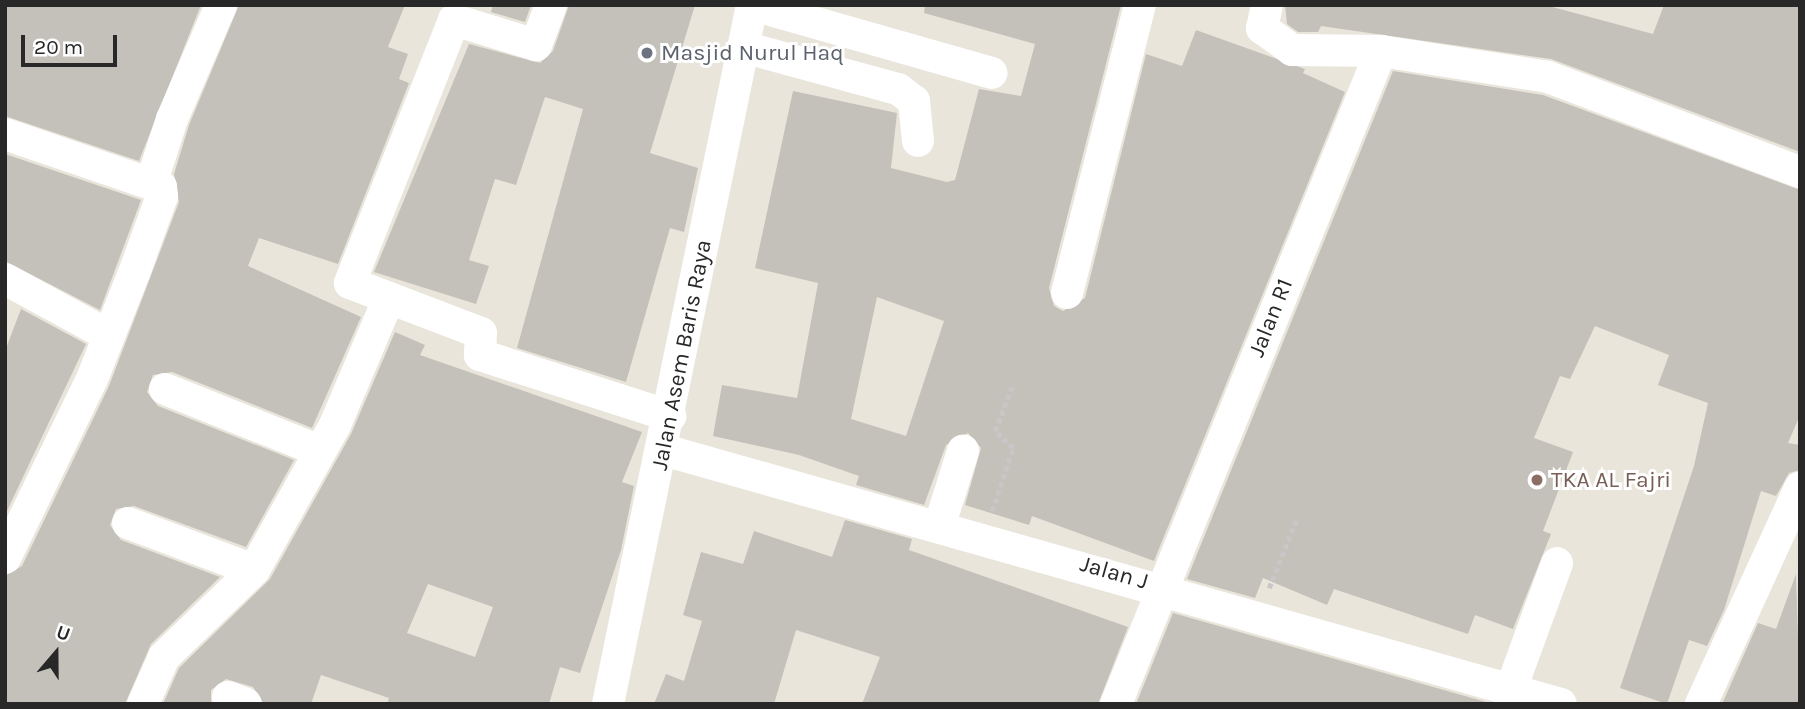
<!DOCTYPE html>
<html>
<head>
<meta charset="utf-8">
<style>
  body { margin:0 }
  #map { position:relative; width:1805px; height:709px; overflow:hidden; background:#e9e5db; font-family:Karla,sans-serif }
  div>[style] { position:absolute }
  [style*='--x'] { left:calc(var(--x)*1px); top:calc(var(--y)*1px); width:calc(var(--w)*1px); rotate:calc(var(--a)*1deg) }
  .building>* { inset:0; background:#c4c1ba }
  .path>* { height:4.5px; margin-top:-2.25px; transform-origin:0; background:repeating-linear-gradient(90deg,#c7c7c7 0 5px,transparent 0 8.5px) }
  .minor>* { height:32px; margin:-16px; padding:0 16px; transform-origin:16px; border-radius:16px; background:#fff }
  .dots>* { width:19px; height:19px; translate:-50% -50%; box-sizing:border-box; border:4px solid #fff; border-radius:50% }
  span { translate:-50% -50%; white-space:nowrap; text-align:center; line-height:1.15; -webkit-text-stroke:6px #fff; paint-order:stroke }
  .worship-label { font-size:23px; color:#5b616d }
  .left { translate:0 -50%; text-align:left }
  .street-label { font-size:23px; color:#282828 }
  .education-label { font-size:23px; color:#785e54 }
  .frame { position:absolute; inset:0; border:7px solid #282828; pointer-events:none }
  .north { position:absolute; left:21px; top:618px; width:70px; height:70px; -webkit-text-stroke:5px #fff; paint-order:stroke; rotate:20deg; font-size:19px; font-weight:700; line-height:28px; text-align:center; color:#282828 }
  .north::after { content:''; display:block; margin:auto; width:24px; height:32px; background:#282828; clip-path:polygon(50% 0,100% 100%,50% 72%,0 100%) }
  .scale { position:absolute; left:21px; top:35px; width:96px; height:32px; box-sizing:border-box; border:4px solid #282828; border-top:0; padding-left:9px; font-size:21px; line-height:24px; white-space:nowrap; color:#282828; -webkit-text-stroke:5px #fff; paint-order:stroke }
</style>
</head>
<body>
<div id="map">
  <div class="building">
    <i style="clip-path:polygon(5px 5px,201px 5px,139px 161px,5px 116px)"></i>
    <i style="clip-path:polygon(239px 5px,405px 5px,388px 47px,408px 54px,399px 79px,409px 83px,338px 264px,259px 238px,248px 266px,361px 317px,312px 428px,172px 372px,153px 375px,147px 392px,158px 406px,294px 460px,246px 547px,134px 506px,116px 509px,110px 525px,121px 540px,220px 577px,151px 644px,125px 704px,5px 704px,5px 576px,22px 566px,109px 386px,179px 202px,174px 174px,189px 125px)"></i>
    <i style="clip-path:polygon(493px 5px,531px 5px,525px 22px,491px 12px)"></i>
    <i style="clip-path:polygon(569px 5px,695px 5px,650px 153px,698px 168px,684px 232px,670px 228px,626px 382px,517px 348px,583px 109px,545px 97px,516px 185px,495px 179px,469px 260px,489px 266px,476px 304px,374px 272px,469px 44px,540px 63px,553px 51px)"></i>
    <i style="clip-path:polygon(evenodd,925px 5px,1121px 5px,1049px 288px,1054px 306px,1063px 311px,1085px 298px,1146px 54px,1182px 66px,1196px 30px,1305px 69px,1303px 73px,1345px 92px,1154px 561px,1032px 516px,1029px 525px,965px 505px,981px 448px,968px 433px,946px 445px,924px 505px,856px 485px,859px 476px,799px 455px,713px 436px,722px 385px,797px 398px,818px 283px,755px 268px,793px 91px,897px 113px,891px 168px,947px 182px,955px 180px,979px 89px,1021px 96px,1035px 44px,924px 13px,925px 5px,877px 297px,944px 321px,906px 436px,851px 419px,877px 297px)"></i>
    <i style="clip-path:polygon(1285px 5px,1545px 5px,1653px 34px,1664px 5px,1800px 5px,1800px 152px,1551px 59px,1321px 26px,1318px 32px,1298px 32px,1287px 24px)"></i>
    <i style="clip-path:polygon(1393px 71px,1543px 95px,1800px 190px,1800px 415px,1788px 443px,1800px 445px,1800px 470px,1789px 473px,1776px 496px,1761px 491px,1724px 610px,1707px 646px,1689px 640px,1667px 704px,1620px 688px,1694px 466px,1708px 403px,1658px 385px,1669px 355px,1595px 326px,1570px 379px,1560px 376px,1534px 438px,1573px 452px,1543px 531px,1551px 534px,1513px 629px,1475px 615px,1468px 634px,1334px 589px,1327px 605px,1263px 578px,1255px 598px,1187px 579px)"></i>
    <i style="clip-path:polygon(5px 154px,141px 200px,100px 310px,5px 261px)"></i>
    <i style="clip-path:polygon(21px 309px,86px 344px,5px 515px,5px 351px)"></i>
    <i style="clip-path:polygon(evenodd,395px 332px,425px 345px,420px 355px,642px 432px,622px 482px,634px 486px,621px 550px,580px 673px,560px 667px,549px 704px,387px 704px,389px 698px,321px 675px,311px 704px,264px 704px,253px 687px,226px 679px,211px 690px,211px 704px,163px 704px,179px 668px,270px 579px,351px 434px,395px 332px,428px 584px,493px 607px,475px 657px,407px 633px,428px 584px)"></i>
    <i style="clip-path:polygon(845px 520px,912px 539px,909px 550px,1128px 627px,1098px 704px,862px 704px,880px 657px,796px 630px,774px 704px,654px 704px,666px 674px,684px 681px,702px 621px,683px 615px,701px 552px,743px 564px,754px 531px,832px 557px)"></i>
    <i style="clip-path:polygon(1796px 574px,1800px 704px,1722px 704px,1758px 623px,1776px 629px)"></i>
    <i style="clip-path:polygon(1173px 613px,1486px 702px,1485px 704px,1136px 704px)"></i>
  </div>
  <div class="path">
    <i style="--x:992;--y:511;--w:66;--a:-71.6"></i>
    <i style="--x:1013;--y:448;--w:25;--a:-137"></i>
    <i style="--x:995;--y:431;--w:47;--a:-68.9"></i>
    <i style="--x:1269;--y:588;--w:75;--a:-68.2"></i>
  </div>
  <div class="minor">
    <i style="--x:551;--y:5;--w:43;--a:110.6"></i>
    <i style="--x:536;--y:45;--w:86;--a:-163"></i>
    <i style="--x:454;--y:20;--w:283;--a:111.6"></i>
    <i style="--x:350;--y:283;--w:140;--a:20.9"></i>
    <i style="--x:481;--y:333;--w:22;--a:93"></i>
    <i style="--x:480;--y:355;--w:200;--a:17.8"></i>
    <i style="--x:753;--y:5;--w:248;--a:15.9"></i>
    <i style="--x:1267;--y:5;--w:24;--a:102"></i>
    <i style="--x:1262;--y:28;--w:37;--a:36"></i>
    <i style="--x:1292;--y:50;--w:89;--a:0.6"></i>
    <i style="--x:1381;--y:51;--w:169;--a:8.8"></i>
    <i style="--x:1548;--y:77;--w:269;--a:20.7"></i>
    <i style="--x:743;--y:47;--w:161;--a:15.2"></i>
    <i style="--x:898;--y:89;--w:20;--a:37"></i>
    <i style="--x:914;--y:101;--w:40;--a:84.3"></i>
    <i style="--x:5;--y:134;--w:154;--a:18.9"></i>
    <i style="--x:5;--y:279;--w:117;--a:28.5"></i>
    <i style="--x:1067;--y:293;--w:297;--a:-75.8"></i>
    <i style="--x:165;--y:389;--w:167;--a:21.8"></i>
    <i style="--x:664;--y:450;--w:932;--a:15.81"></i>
    <i style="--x:128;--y:523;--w:134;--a:20.5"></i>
    <i style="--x:940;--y:524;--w:77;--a:-72.5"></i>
    <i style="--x:5;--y:558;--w:199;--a:-64.1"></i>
    <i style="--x:92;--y:379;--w:114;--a:-68.4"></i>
    <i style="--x:134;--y:273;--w:82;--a:-70"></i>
    <i style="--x:162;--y:196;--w:9;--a:-96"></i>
    <i style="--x:161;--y:187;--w:10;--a:-163"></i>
    <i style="--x:151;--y:184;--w:68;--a:-72.1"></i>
    <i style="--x:172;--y:119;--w:124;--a:-66.7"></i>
    <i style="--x:1511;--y:689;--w:134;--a:-69.9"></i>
    <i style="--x:228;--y:697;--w:19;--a:21"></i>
    <i style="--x:143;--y:704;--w:51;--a:-65.9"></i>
    <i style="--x:164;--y:657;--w:125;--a:-44"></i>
    <i style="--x:254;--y:570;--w:166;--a:-60.8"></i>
    <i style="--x:335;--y:425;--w:138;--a:-67"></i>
    <i style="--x:608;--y:704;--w:714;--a:-78.36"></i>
    <i style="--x:1116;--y:704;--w:705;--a:-67.91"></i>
    <i style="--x:1701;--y:704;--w:238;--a:-65.4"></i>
  </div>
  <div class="dots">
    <i style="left:647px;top:53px;background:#6b7280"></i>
    <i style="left:1537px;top:480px;background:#8d6e63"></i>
  </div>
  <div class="worship-label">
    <span class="left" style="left:661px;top:53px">Masjid Nurul Haq</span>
  </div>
  <div class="street-label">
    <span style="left:1271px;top:318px;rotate:-68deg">Jalan R1</span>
    <span style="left:682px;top:355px;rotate:-79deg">Jalan Asem Baris Raya</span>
    <span style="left:1114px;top:573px;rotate:16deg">Jalan J</span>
  </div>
  <div class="education-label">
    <span class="left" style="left:1551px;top:480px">TKA AL Fajri</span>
  </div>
  <div class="frame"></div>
  <div class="north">U</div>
  <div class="scale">20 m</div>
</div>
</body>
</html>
